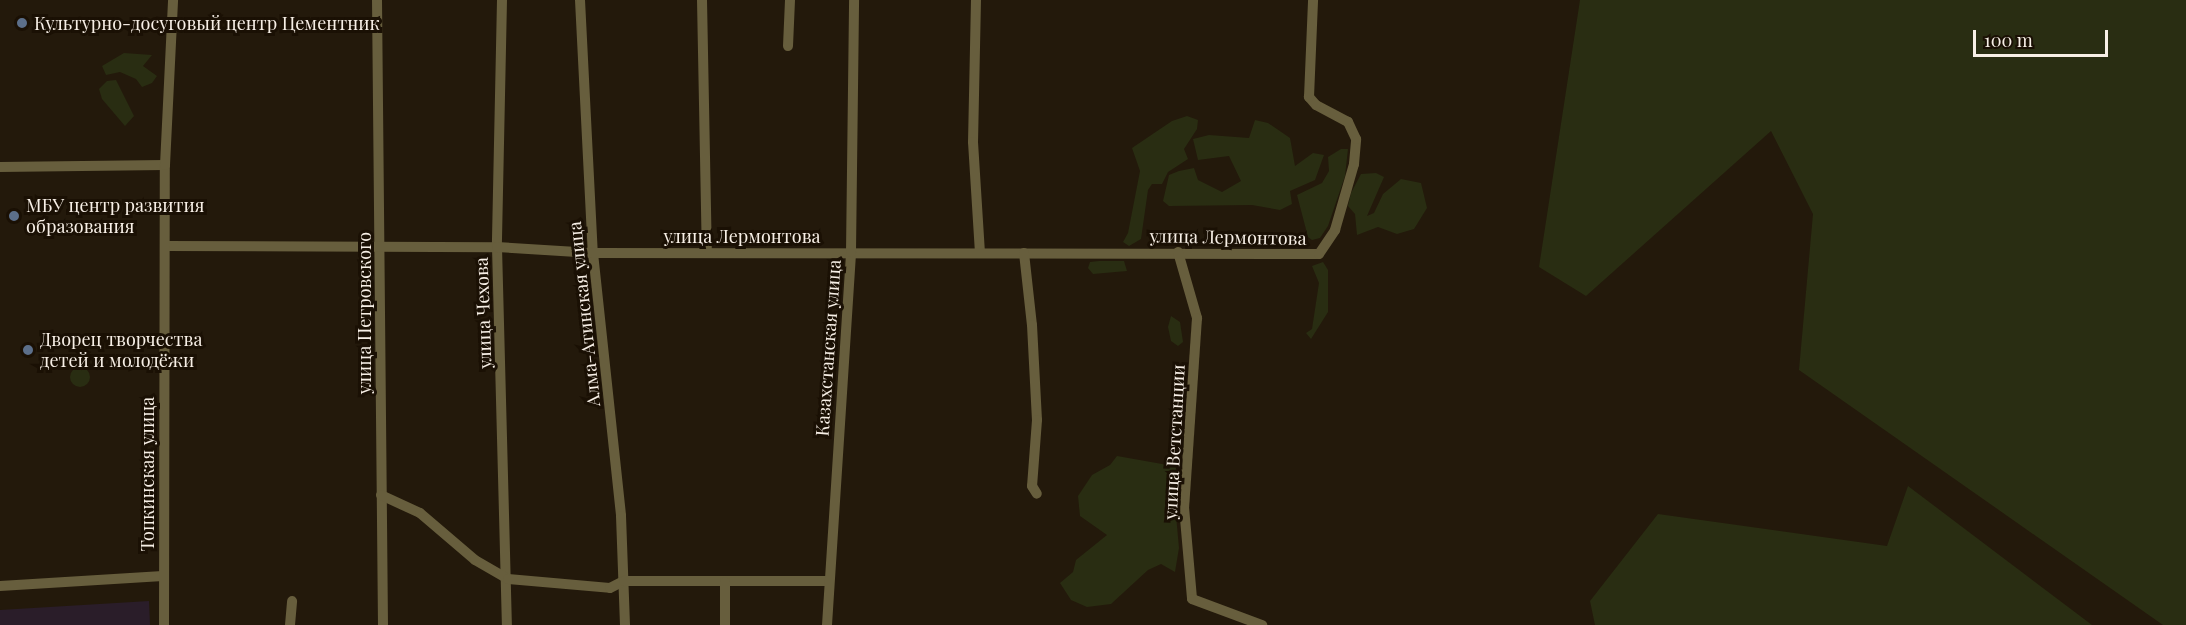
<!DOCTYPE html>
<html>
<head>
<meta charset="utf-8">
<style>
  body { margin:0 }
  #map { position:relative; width:2186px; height:625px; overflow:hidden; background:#23190b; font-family:"Playfair Display",serif }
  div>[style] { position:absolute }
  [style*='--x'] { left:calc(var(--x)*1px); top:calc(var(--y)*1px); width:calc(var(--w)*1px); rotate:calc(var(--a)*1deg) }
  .education>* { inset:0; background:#2a1d29 }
  .green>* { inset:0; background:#292d12 }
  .round { border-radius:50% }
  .minor>* { height:10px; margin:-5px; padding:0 5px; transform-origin:5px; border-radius:5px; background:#675e3d }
  .dots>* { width:16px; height:16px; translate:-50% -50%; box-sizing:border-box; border:3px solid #1a1004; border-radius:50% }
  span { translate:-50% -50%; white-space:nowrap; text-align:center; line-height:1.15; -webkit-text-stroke:6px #1a1004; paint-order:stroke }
  .poi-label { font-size:18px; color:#f7efe6 }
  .left { translate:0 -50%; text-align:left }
  .street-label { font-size:18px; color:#f7efe6 }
  .scale { position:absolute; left:1973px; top:30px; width:135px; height:27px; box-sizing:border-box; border:3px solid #f7efe6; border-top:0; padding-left:8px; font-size:18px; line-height:21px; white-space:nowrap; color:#f7efe6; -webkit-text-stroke:4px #1a1004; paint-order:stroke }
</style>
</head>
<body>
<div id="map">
  <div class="education">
    <i style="clip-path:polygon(149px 601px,150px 625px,0 625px,0 610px)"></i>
  </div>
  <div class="green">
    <i style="clip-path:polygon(1580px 0,2186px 0,2186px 625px,2163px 625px,1799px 370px,1813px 214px,1771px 131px,1586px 296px,1539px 267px)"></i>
    <i style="clip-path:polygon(124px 53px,152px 55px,143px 66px,157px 76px,152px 83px,142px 87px,136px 79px,120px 72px,106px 75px,102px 66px)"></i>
    <i style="clip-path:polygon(116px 80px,134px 116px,125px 126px,102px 99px,99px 89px,107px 81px)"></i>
    <i style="clip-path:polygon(1187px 116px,1198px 120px,1197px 129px,1184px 149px,1188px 159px,1168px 172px,1162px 184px,1152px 184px,1148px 190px,1141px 239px,1129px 246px,1123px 242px,1128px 233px,1140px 171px,1132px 148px,1172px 121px)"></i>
    <i style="clip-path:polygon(1255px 120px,1268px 123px,1290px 138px,1295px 166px,1313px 153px,1324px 155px,1315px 180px,1290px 191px,1292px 204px,1280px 210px,1252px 205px,1169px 206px,1163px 201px,1169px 175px,1179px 171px,1194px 168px,1198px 180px,1222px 192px,1241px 181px,1229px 156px,1198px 160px,1193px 139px,1209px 135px,1249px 138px)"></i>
    <i style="clip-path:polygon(1341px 149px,1348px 149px,1345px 176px,1328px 226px,1320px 238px,1312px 240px,1308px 237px,1297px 195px,1322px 183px,1329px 171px,1328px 157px)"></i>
    <i style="clip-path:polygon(1376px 173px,1384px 177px,1367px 216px,1374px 213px,1383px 194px,1401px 179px,1421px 183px,1427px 208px,1414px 229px,1397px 234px,1378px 227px,1357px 235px,1355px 214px,1348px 206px,1351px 193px,1361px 174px)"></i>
    <i style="clip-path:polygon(1099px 261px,1124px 261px,1127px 271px,1093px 274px,1088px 268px,1090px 262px)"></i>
    <i style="clip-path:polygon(1323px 262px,1328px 270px,1328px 312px,1311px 339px,1306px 333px,1312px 329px,1319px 283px,1312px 266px)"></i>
    <i style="clip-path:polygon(1171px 316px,1180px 322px,1183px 342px,1178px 346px,1171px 341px,1168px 327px)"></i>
    <i class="round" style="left:70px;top:367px;width:20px;height:20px"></i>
    <i style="clip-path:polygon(1117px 456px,1179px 467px,1176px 515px,1179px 548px,1175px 572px,1161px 564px,1148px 570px,1111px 604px,1087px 607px,1071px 600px,1060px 583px,1073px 572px,1076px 560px,1107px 535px,1080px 516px,1078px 496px,1092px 475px,1110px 465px)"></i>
    <i style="clip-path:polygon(1908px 486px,2092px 625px,1595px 625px,1590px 601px,1658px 514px,1887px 546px)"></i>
  </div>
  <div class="minor">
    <i style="--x:377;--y:0;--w:625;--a:89.45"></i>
    <i style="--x:502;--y:0;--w:247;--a:91.2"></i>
    <i style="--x:497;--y:247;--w:378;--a:88.5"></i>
    <i style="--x:580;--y:0;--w:253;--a:87.1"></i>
    <i style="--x:593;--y:253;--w:264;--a:83.9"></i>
    <i style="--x:621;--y:516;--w:109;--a:87.9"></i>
    <i style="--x:702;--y:0;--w:252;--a:88.9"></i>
    <i style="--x:976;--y:0;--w:142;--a:91.2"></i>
    <i style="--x:973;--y:142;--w:111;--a:86.4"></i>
    <i style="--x:788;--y:46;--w:46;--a:-87.5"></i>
    <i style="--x:0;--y:167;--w:165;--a:-0.7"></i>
    <i style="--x:165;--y:246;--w:332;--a:0.2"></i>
    <i style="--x:497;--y:247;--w:96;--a:3.6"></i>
    <i style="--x:593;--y:253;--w:726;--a:0.08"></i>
    <i style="--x:1319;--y:254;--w:29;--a:-56"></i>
    <i style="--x:1335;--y:230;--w:69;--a:-73.9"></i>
    <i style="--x:1354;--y:164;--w:25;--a:-85"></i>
    <i style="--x:1356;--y:139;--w:19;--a:-115"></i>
    <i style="--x:1348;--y:122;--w:36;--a:-152"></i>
    <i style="--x:1316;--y:105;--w:11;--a:-131"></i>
    <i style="--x:1309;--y:97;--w:97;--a:-87.6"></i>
    <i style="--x:1178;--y:252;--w:69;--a:73.9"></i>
    <i style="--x:1197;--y:318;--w:189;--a:93.9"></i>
    <i style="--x:1184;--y:507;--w:92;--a:85"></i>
    <i style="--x:1192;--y:599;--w:75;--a:20.4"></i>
    <i style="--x:1024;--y:253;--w:72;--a:83.7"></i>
    <i style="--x:1032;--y:325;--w:95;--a:87"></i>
    <i style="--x:1037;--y:420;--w:66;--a:94.3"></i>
    <i style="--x:1032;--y:486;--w:9;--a:58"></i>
    <i style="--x:381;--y:495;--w:43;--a:24.8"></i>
    <i style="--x:420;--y:513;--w:72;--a:40.5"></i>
    <i style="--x:475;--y:560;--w:38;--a:30"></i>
    <i style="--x:508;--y:579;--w:102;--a:5"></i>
    <i style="--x:610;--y:588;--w:16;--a:-27"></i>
    <i style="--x:624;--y:581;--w:205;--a:0"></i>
    <i style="--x:0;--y:586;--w:163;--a:-3.5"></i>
    <i style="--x:164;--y:625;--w:460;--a:-89.9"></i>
    <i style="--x:165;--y:165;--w:165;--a:-87.2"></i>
    <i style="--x:290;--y:625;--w:24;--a:-85"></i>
    <i style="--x:725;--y:625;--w:43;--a:-90"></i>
    <i style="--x:827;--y:625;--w:374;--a:-86.3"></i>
    <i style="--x:851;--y:252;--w:252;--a:-89.3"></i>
  </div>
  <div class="dots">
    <i style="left:22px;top:23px;background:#5c6f8a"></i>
    <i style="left:14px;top:216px;background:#5c6f8a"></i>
    <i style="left:28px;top:350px;background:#5c6f8a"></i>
  </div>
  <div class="poi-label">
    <span class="left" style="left:34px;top:23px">Культурно-досуговый центр Цементник</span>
    <span class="left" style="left:26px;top:216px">МБУ центр развития<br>образования</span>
    <span class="left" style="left:40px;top:350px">Дворец творчества<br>детей и молодёжи</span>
  </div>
  <div class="street-label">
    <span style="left:742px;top:236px">улица Лермонтова</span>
    <span style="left:1228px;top:237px;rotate:1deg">улица Лермонтова</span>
    <span style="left:364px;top:313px;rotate:-90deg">улица Петровского</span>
    <span style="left:483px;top:313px;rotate:-92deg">улица Чехова</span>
    <span style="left:584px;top:314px;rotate:-96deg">Алма-Атинская улица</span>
    <span style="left:828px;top:348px;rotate:-86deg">Казахстанская улица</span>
    <span style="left:1174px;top:442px;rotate:-87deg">улица Ветстанции</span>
    <span style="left:147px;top:474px;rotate:-90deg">Топкинская улица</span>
  </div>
  <div class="scale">100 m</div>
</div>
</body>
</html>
